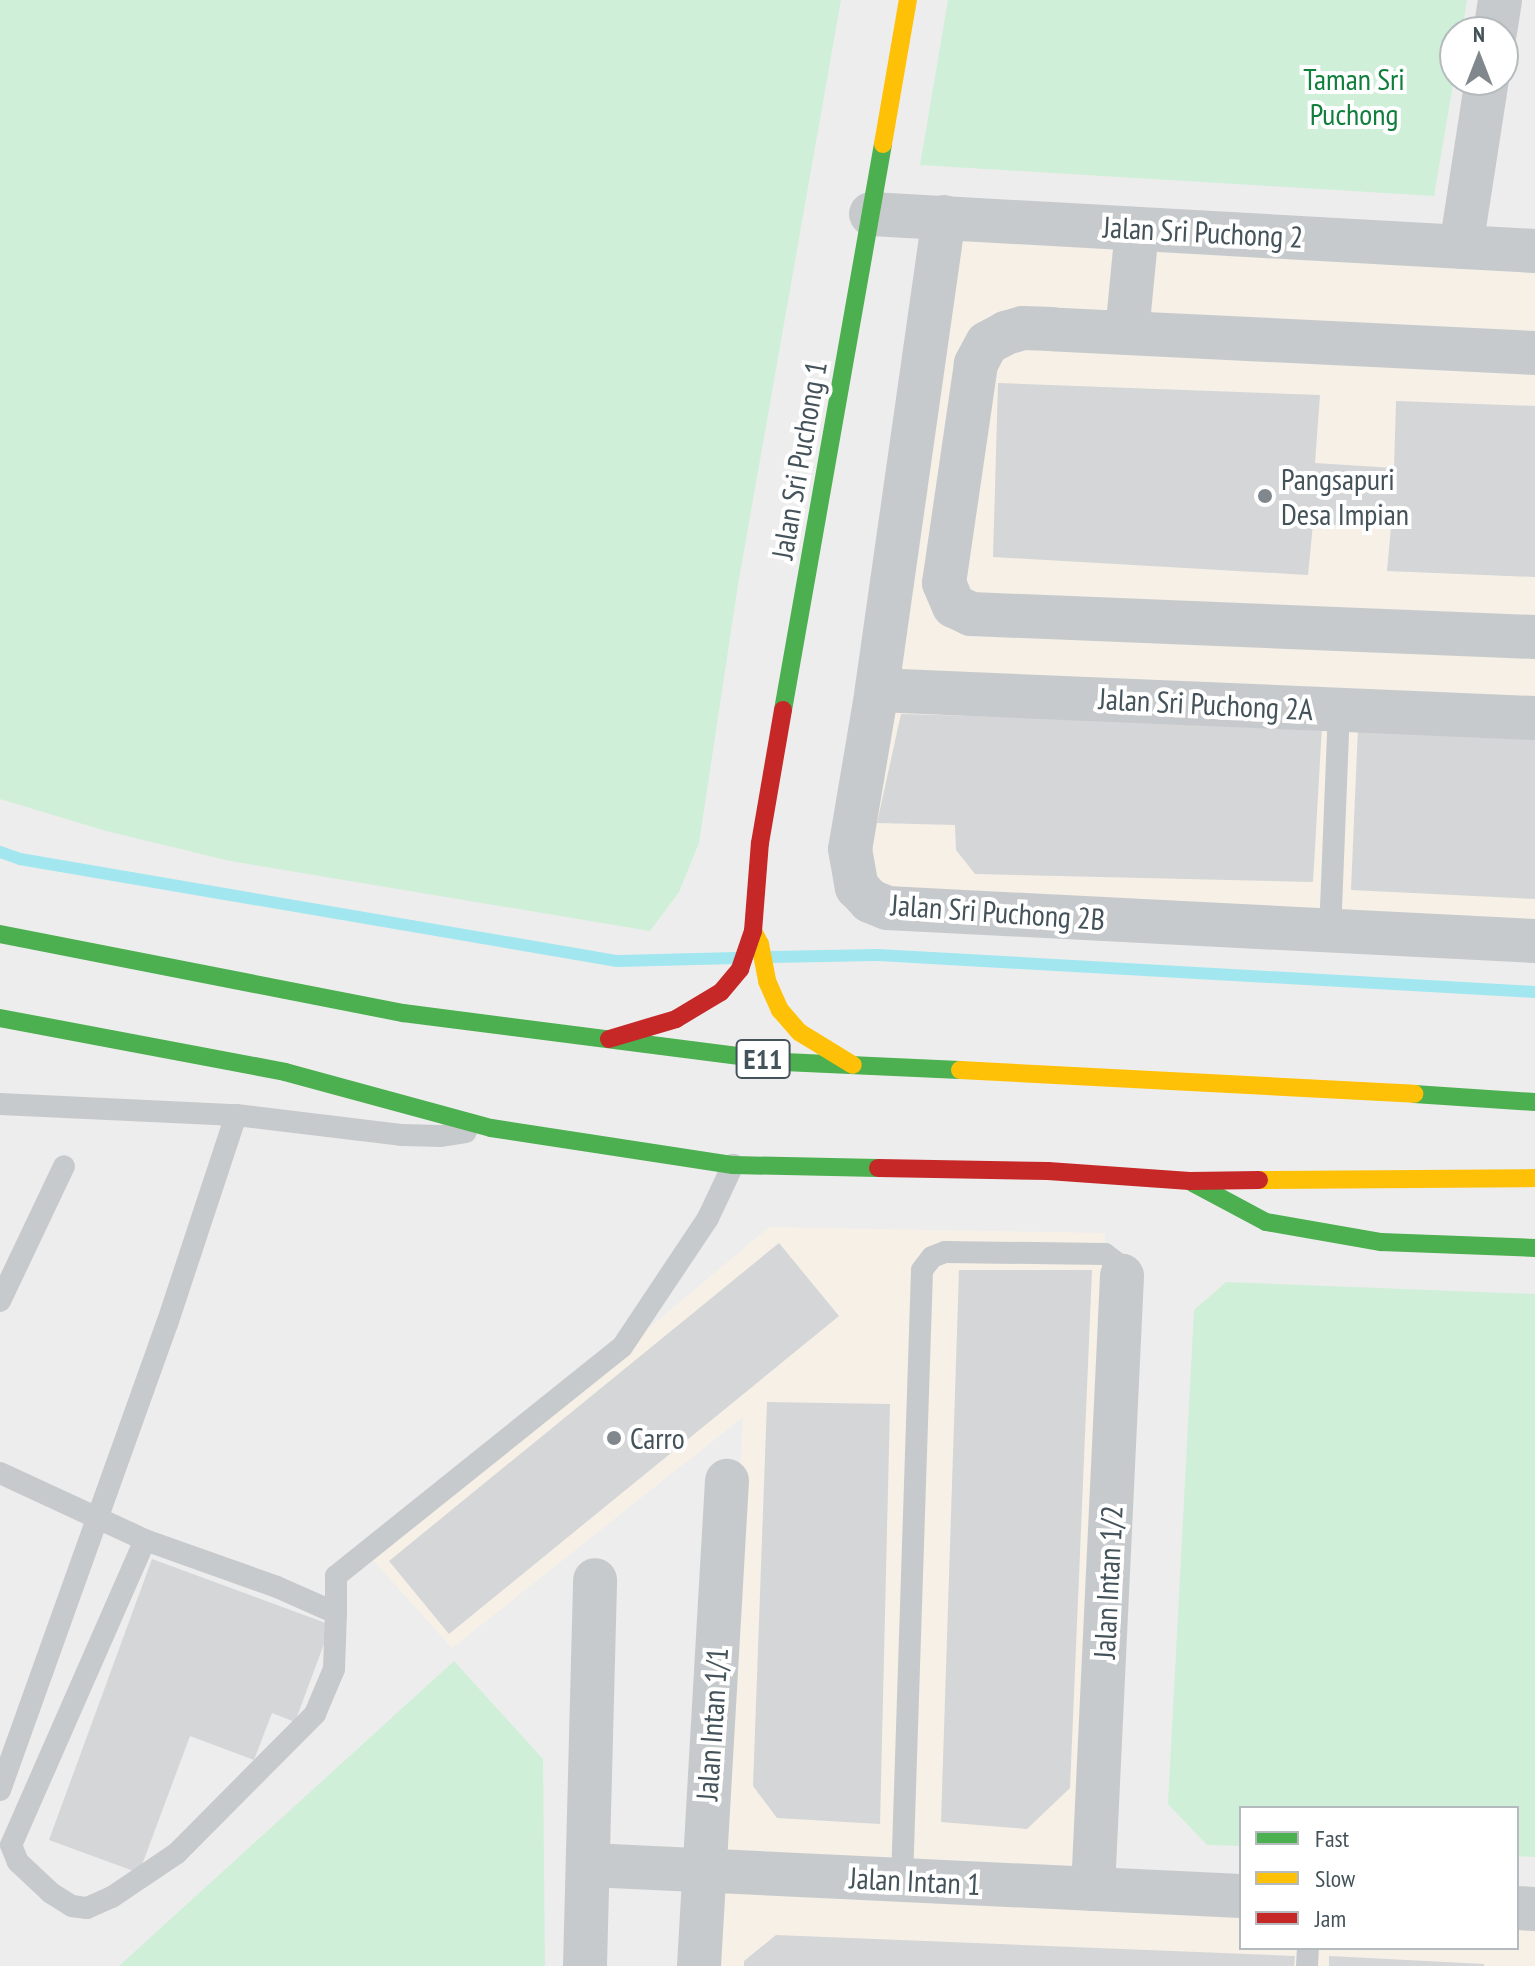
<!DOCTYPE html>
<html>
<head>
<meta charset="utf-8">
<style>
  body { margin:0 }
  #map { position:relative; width:1535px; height:1966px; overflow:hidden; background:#eeeded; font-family:"PT Sans Narrow",sans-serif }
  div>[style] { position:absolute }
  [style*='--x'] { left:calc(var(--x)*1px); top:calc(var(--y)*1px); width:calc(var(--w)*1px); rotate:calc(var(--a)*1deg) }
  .commercial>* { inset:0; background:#f6f0e7 }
  .green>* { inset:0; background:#cfefd8 }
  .stream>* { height:12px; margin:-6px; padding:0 6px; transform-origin:6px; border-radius:6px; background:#a2e7ef }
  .building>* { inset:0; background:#d5d6d7 }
  .lane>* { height:22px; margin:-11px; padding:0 11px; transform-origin:11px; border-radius:11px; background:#c7cacc }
  .street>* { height:44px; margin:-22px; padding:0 22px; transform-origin:22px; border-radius:22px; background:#c7cacc }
  .fast>* { height:18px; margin:-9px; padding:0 9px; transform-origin:9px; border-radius:9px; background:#4caf50 }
  .slow>* { height:18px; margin:-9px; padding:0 9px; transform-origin:9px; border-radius:9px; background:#ffc107 }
  .jam>* { height:18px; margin:-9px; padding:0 9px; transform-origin:9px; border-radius:9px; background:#c62828 }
  .dots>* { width:22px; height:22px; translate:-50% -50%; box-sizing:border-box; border:4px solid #fff; border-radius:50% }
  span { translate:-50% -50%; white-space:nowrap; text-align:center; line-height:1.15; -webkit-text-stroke:8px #fff; paint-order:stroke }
  .shield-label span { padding:2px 6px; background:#fff; border:2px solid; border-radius:6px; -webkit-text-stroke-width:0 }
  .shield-label { font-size:28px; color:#44525a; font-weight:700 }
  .park-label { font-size:30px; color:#117f3c }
  .street-label { font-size:30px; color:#44525a }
  .poi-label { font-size:30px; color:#44525a }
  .left { translate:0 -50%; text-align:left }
  .legend { position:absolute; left:1239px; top:1806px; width:280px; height:144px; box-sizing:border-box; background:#fff; border:2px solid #b4babd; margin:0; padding:10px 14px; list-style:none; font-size:24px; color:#44525a }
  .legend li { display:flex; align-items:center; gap:16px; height:40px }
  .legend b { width:40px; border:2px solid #b4babd }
  .north { position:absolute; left:1439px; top:16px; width:80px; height:80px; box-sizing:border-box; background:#fff; border:2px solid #b4babd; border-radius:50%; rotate:0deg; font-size:22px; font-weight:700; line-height:32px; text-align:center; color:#44525a }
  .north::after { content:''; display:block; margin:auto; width:28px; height:36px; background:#80888d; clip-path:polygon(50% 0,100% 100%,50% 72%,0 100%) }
</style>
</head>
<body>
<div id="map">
  <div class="commercial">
    <i style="clip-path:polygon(958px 234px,1535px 267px,1535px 924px,887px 896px,869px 883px,864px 850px)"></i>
    <i style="clip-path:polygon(769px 1227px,1105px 1233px,1072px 1872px,719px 1856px,743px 1417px,452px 1648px,373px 1560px)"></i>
    <i style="clip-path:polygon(715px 1886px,1241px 1908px,1241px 1948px,1517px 1948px,1517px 1920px,1535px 1921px,1535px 1966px,713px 1966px)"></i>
  </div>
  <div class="green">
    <i style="clip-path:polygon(0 0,841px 0,738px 585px,699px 843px,679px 892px,650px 931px,230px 861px,106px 831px,0 799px)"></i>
    <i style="clip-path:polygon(948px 0,1467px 0,1462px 32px,1455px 32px,1455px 73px,1434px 196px,920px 165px)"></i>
    <i style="clip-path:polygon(1226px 1282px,1535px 1294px,1535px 1857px,1517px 1856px,1517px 1808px,1241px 1808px,1241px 1846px,1207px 1845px,1168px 1804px,1194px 1310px)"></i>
    <i style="clip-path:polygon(454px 1661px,543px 1759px,545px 1966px,119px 1966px)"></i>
  </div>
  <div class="stream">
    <i style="--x:0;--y:852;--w:21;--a:19"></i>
    <i style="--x:20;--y:859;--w:606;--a:9.7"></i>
    <i style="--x:617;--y:961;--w:120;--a:-1.4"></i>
    <i style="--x:771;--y:957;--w:107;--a:-1.1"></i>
    <i style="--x:878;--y:955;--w:658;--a:3.22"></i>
  </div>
  <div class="building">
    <i style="clip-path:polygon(998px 383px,1320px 395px,1315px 463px,1394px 468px,1396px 401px,1535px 406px,1535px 577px,1387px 571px,1391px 527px,1313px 524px,1308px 575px,993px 557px)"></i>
    <i style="clip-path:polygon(901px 714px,1322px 726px,1313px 882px,975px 874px,956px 850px,955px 825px,877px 823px)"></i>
    <i style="clip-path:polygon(1358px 728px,1535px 735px,1535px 899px,1351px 890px)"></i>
    <i style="clip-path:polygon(779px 1243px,839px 1316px,449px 1634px,389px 1561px)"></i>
    <i style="clip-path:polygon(959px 1270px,1092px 1270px,1070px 1788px,1027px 1829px,941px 1822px)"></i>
    <i style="clip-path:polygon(767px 1402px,890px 1404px,880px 1824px,777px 1818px,753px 1786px)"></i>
    <i style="clip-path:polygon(152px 1559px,331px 1625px,295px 1722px,272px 1713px,254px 1760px,190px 1736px,139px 1873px,49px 1840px)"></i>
    <i style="clip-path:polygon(776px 1935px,1295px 1956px,1294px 1966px,744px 1966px,744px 1961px)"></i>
    <i style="clip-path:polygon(1329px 1956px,1484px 1964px,1484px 1966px,1329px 1966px)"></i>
  </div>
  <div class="lane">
    <i style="--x:1330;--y:933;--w:223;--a:-87.7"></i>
    <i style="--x:0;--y:1104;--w:236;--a:2.7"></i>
    <i style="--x:236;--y:1115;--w:166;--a:6.9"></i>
    <i style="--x:401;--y:1135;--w:40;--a:1.4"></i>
    <i style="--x:441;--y:1136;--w:25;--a:-9"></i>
    <i style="--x:0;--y:1301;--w:149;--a:-64.6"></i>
    <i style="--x:0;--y:1473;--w:160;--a:24.8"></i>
    <i style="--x:145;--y:1540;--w:140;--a:19.6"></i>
    <i style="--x:277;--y:1587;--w:64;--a:23.8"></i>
    <i style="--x:336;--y:1613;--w:37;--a:-90"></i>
    <i style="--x:336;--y:1576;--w:366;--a:-38.7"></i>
    <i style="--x:622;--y:1347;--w:155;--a:-56.3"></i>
    <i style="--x:708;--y:1218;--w:59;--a:-64.7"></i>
    <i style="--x:145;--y:1540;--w:333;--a:113.7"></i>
    <i style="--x:11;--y:1845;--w:18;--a:68"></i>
    <i style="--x:18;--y:1862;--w:45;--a:43.2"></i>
    <i style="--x:51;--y:1893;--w:25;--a:32"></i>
    <i style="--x:72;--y:1906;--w:15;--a:8"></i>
    <i style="--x:87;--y:1908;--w:27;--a:-24"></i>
    <i style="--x:112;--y:1897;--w:78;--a:-34.1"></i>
    <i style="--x:177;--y:1853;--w:196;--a:-45.2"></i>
    <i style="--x:315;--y:1714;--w:49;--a:-67.1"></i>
    <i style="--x:334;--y:1669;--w:56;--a:-88"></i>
    <i style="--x:0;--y:1790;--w:495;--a:-70.3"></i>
    <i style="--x:167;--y:1324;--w:220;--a:-71.7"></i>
    <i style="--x:902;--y:1880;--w:610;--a:-88.12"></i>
    <i style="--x:922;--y:1270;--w:16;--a:-52"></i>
    <i style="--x:932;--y:1257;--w:14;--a:-21"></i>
    <i style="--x:945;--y:1252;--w:160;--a:0.7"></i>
    <i style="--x:1105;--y:1254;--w:15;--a:37"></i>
    <i style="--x:1117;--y:1263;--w:14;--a:69"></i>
    <i style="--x:1307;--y:1966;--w:18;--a:-87"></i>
  </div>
  <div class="street">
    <i style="--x:1495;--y:32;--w:32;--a:-81"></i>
    <i style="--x:871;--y:214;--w:665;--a:3.19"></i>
    <i style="--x:944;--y:217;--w:478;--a:98.1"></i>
    <i style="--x:877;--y:690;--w:161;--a:99.6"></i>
    <i style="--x:850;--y:849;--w:39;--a:80"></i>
    <i style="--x:857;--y:887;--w:19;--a:47"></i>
    <i style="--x:870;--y:901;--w:18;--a:22"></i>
    <i style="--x:887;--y:908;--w:649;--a:2.92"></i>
    <i style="--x:1461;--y:247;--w:169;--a:-81.2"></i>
    <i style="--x:1127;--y:333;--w:104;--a:-84.5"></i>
    <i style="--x:1535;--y:353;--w:484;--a:-177.2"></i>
    <i style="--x:1052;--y:329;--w:29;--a:-178"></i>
    <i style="--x:1023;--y:328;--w:18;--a:164"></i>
    <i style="--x:1006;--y:333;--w:21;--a:152"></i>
    <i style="--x:987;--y:343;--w:24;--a:118"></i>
    <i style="--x:976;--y:364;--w:221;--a:98.3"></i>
    <i style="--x:944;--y:583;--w:25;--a:67"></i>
    <i style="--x:954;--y:606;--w:19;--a:25"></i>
    <i style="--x:971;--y:614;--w:564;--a:2.34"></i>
    <i style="--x:877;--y:690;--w:659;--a:2.44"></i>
    <i style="--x:590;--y:1865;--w:652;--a:2.73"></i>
    <i style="--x:1093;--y:1889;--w:614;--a:-87.29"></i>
    <i style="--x:1517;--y:1908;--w:18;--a:3"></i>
    <i style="--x:585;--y:1966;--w:386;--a:-88.5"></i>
    <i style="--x:699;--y:1966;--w:486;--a:-86.7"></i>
  </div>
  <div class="fast">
    <i style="--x:783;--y:710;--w:575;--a:-79.98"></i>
    <i style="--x:0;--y:934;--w:411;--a:11.1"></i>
    <i style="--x:403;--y:1013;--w:384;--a:7.3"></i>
    <i style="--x:784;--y:1062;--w:176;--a:2.6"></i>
    <i style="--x:0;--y:1018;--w:290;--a:10.7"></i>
    <i style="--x:285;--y:1072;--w:213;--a:15.2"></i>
    <i style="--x:491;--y:1128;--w:245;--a:8.7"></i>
    <i style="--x:733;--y:1165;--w:145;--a:1.2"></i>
    <i style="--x:1414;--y:1094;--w:121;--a:3.8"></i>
    <i style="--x:1193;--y:1183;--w:83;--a:28.1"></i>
    <i style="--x:1266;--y:1222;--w:117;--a:9.9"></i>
    <i style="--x:1381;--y:1242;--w:154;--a:2.2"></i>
  </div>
  <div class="slow">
    <i style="--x:883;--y:144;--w:146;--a:-80.2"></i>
    <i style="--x:753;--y:931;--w:15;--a:62"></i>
    <i style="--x:760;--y:944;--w:38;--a:79"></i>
    <i style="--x:767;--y:981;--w:32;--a:66"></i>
    <i style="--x:780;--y:1010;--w:29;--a:49"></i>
    <i style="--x:799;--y:1032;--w:63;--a:31.4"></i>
    <i style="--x:960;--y:1070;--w:455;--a:3"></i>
    <i style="--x:1259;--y:1180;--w:276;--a:-0.4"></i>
  </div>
  <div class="jam">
    <i style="--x:609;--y:1039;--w:70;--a:-16.6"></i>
    <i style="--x:676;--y:1019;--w:52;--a:-31"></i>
    <i style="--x:721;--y:992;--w:30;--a:-50"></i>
    <i style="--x:740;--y:969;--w:40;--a:-71.1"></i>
    <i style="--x:753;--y:931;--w:88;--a:-85.5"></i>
    <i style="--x:760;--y:843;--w:135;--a:-80.2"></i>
    <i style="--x:878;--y:1168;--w:170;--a:1"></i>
    <i style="--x:1048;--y:1171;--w:142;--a:4"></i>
    <i style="--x:1190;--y:1181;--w:69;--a:-0.8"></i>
  </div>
  <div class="dots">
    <i style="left:1265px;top:496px;background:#80888d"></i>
    <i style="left:614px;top:1438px;background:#80888d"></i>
  </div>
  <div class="shield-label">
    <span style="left:763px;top:1059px">E11</span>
  </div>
  <div class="park-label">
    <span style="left:1354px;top:96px">Taman Sri<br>Puchong</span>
  </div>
  <div class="street-label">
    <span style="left:1203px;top:232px;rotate:3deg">Jalan Sri Puchong 2</span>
    <span style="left:799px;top:460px;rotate:-80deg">Jalan Sri Puchong 1</span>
    <span style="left:1206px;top:704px;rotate:3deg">Jalan Sri Puchong 2A</span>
    <span style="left:998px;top:912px;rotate:4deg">Jalan Sri Puchong 2B</span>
    <span style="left:1108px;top:1582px;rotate:-87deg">Jalan Intan 1/2</span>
    <span style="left:712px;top:1724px;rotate:-86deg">Jalan Intan 1/1</span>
    <span style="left:915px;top:1881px;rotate:3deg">Jalan Intan 1</span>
  </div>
  <div class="poi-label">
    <span class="left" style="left:1281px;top:496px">Pangsapuri<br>Desa Impian</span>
    <span class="left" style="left:630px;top:1438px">Carro</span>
  </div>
  <ul class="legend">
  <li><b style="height:10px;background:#4caf50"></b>Fast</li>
  <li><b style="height:10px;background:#ffc107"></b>Slow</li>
  <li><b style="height:10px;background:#c62828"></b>Jam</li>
  </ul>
  <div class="north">N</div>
</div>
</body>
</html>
